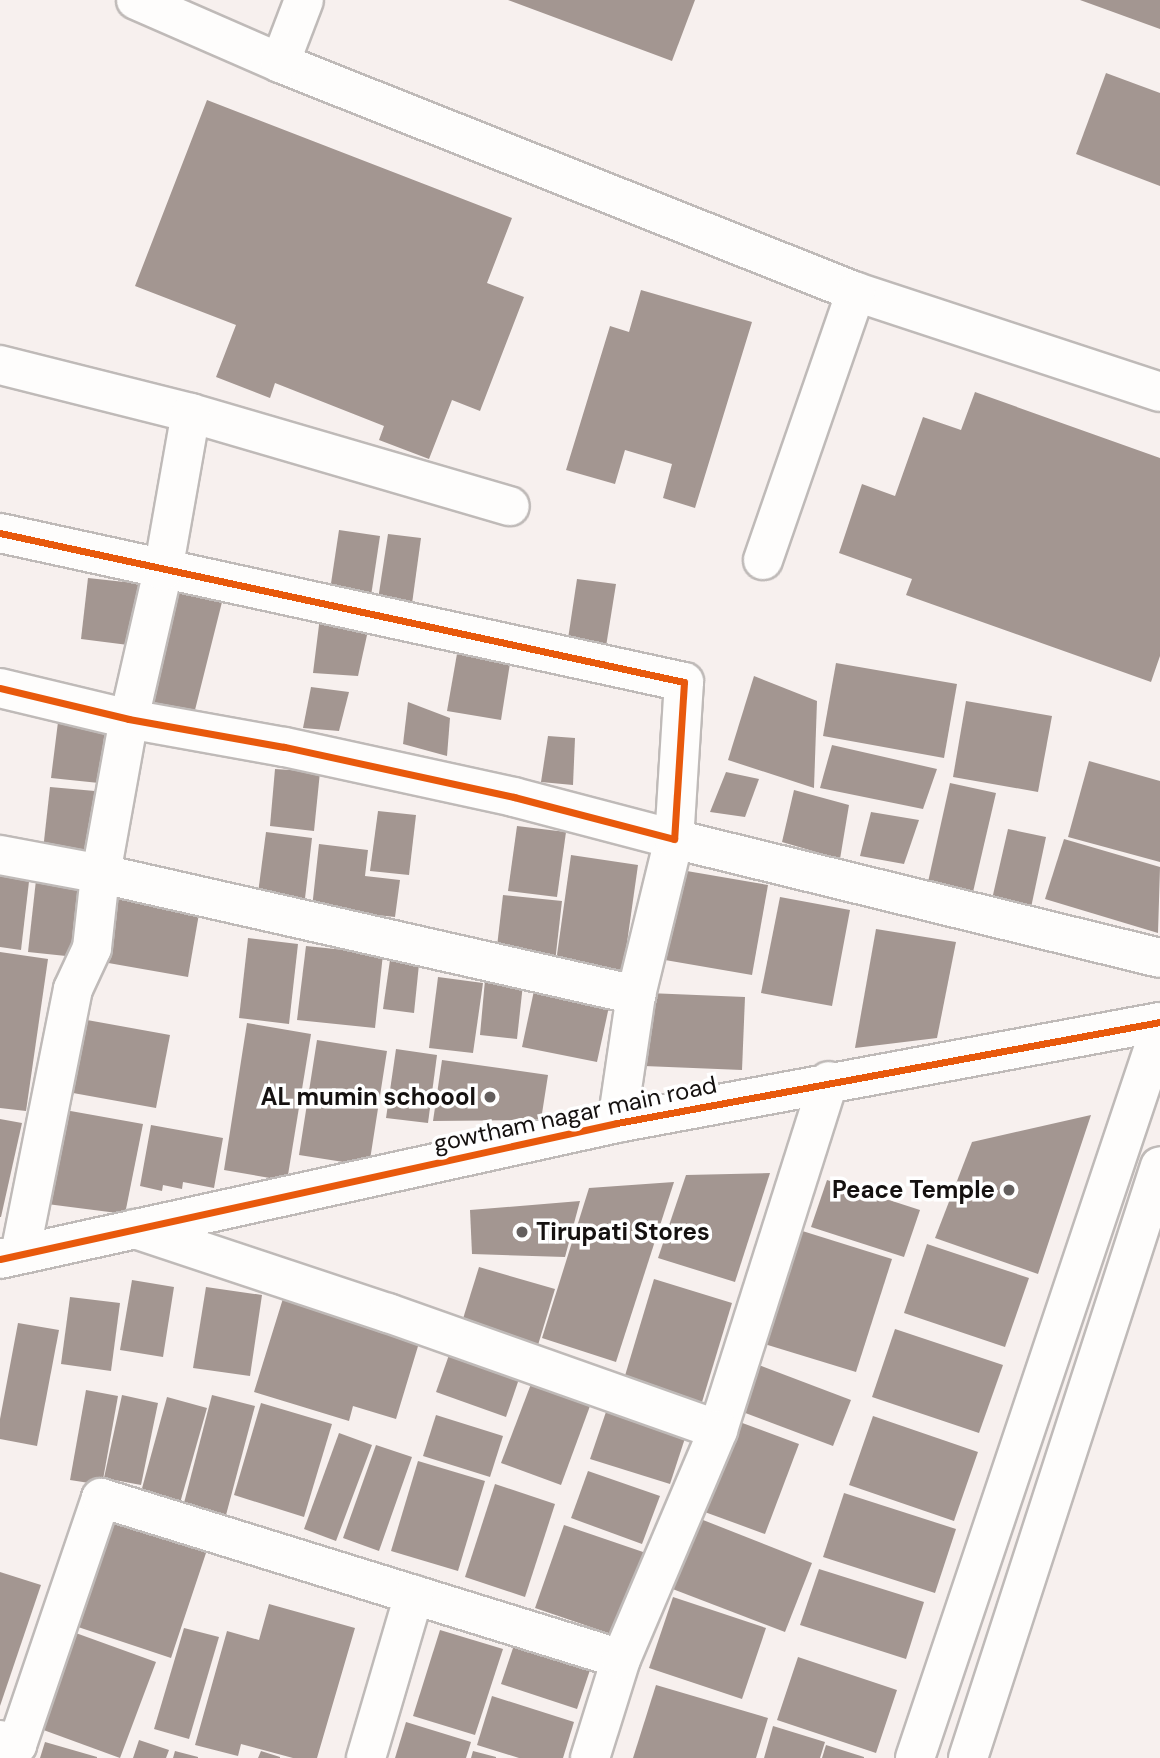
<!DOCTYPE html>
<html>
<head>
<meta charset="utf-8">
<style>
  body { margin:0 }
  #map { position:relative; width:1160px; height:1758px; overflow:hidden; background:#f7f0ee; font-family:"DM Sans",sans-serif }
  div>[style] { position:absolute }
  [style*='--x'] { left:calc(var(--x)*1px); top:calc(var(--y)*1px); width:calc(var(--w)*1px); rotate:calc(var(--a)*1deg) }
  .building>* { inset:0; background:#a39691 }
  .roads { filter:drop-shadow(2px 0 #bfbab8) drop-shadow(-2px 0 #bfbab8) drop-shadow(0 2px #bfbab8) drop-shadow(0 -2px #bfbab8) }
  .minor>* { height:38px; margin:-19px; padding:0 19px; transform-origin:19px; border-radius:19px; background:#fefdfc }
  .cycleway>* { height:7px; margin:-3.5px; padding:0 3.5px; transform-origin:3.5px; border-radius:3.5px; background:#e8590c }
  .dots>* { width:19px; height:19px; translate:-50% -50%; box-sizing:border-box; border:4px solid #fff; border-radius:50% }
  span { translate:-50% -50%; white-space:nowrap; text-align:center; line-height:1.15; -webkit-text-stroke:7px #fff; paint-order:stroke }
  .poi-label { font-size:24px; color:#151110; font-weight:700 }
  .right { translate:-100% -50%; text-align:right }
  .left { translate:0 -50%; text-align:left }
  .street-label { font-size:24px; color:#151110 }
</style>
</head>
<body>
<div id="map">
  <div class="building">
    <i style="clip-path:polygon(508px 0,695px 0,672px 61px)"></i>
    <i style="clip-path:polygon(1080px 0,1160px 0,1160px 29px)"></i>
    <i style="clip-path:polygon(1106px 73px,1160px 93px,1160px 186px,1076px 154px)"></i>
    <i style="clip-path:polygon(207px 100px,512px 218px,487px 283px,524px 297px,480px 411px,452px 400px,429px 459px,379px 440px,384px 426px,275px 383px,270px 398px,216px 377px,236px 325px,135px 286px)"></i>
    <i style="clip-path:polygon(641px 290px,752px 322px,695px 508px,663px 498px,672px 464px,625px 450px,615px 484px,566px 470px,610px 326px,629px 332px)"></i>
    <i style="clip-path:polygon(975px 392px,1160px 458px,1160px 656px,1151px 682px,906px 595px,912px 579px,839px 553px,862px 484px,895px 496px,923px 417px,961px 430px)"></i>
    <i style="clip-path:polygon(339px 530px,380px 536px,371px 596px,330px 590px)"></i>
    <i style="clip-path:polygon(388px 534px,421px 538px,411px 611px,377px 606px)"></i>
    <i style="clip-path:polygon(88px 578px,143px 584px,136px 646px,81px 639px)"></i>
    <i style="clip-path:polygon(577px 579px,616px 584px,604px 659px,566px 652px)"></i>
    <i style="clip-path:polygon(168px 581px,224px 594px,193px 718px,139px 705px)"></i>
    <i style="clip-path:polygon(320px 617px,369px 626px,358px 676px,313px 673px)"></i>
    <i style="clip-path:polygon(458px 648px,511px 657px,501px 720px,447px 711px)"></i>
    <i style="clip-path:polygon(836px 663px,957px 684px,944px 758px,823px 736px)"></i>
    <i style="clip-path:polygon(754px 676px,817px 701px,814px 788px,728px 760px)"></i>
    <i style="clip-path:polygon(311px 687px,349px 692px,339px 731px,303px 728px)"></i>
    <i style="clip-path:polygon(966px 701px,1052px 716px,1038px 792px,953px 777px)"></i>
    <i style="clip-path:polygon(408px 702px,450px 718px,447px 756px,403px 744px)"></i>
    <i style="clip-path:polygon(59px 714px,106px 719px,99px 783px,51px 778px)"></i>
    <i style="clip-path:polygon(548px 736px,575px 738px,573px 785px,541px 782px)"></i>
    <i style="clip-path:polygon(832px 745px,937px 769px,923px 809px,820px 788px)"></i>
    <i style="clip-path:polygon(1089px 761px,1160px 781px,1160px 862px,1068px 837px)"></i>
    <i style="clip-path:polygon(275px 769px,320px 772px,314px 831px,270px 826px)"></i>
    <i style="clip-path:polygon(726px 772px,759px 779px,745px 817px,710px 812px)"></i>
    <i style="clip-path:polygon(950px 783px,996px 793px,973px 892px,928px 882px)"></i>
    <i style="clip-path:polygon(50px 787px,95px 791px,89px 855px,43px 850px)"></i>
    <i style="clip-path:polygon(794px 790px,849px 805px,840px 859px,782px 842px)"></i>
    <i style="clip-path:polygon(378px 811px,416px 815px,409px 875px,370px 871px)"></i>
    <i style="clip-path:polygon(871px 812px,919px 820px,904px 864px,860px 856px)"></i>
    <i style="clip-path:polygon(517px 826px,566px 832px,557px 897px,508px 891px)"></i>
    <i style="clip-path:polygon(1008px 829px,1046px 837px,1029px 917px,990px 908px)"></i>
    <i style="clip-path:polygon(266px 832px,312px 838px,304px 907px,257px 901px)"></i>
    <i style="clip-path:polygon(1064px 839px,1160px 867px,1158px 933px,1045px 899px)"></i>
    <i style="clip-path:polygon(319px 844px,368px 850px,365px 876px,400px 880px,395px 917px,312px 908px)"></i>
    <i style="clip-path:polygon(571px 855px,638px 865px,623px 971px,556px 962px)"></i>
    <i style="clip-path:polygon(0 870px,30px 873px,21px 950px,0 947px)"></i>
    <i style="clip-path:polygon(681px 870px,768px 885px,752px 975px,665px 960px)"></i>
    <i style="clip-path:polygon(36px 880px,92px 886px,85px 958px,28px 952px)"></i>
    <i style="clip-path:polygon(109px 892px,200px 908px,188px 977px,97px 961px)"></i>
    <i style="clip-path:polygon(503px 895px,562px 901px,555px 962px,496px 955px)"></i>
    <i style="clip-path:polygon(780px 897px,850px 910px,832px 1006px,761px 993px)"></i>
    <i style="clip-path:polygon(876px 929px,956px 942px,937px 1038px,855px 1048px)"></i>
    <i style="clip-path:polygon(248px 938px,298px 944px,289px 1024px,239px 1018px)"></i>
    <i style="clip-path:polygon(306px 946px,383px 954px,375px 1028px,297px 1020px)"></i>
    <i style="clip-path:polygon(0 952px,48px 959px,26px 1111px,0 1108px)"></i>
    <i style="clip-path:polygon(390px 960px,419px 964px,414px 1013px,383px 1009px)"></i>
    <i style="clip-path:polygon(438px 977px,483px 983px,473px 1053px,429px 1048px)"></i>
    <i style="clip-path:polygon(485px 980px,523px 984px,517px 1039px,480px 1035px)"></i>
    <i style="clip-path:polygon(535px 986px,610px 1002px,597px 1062px,522px 1047px)"></i>
    <i style="clip-path:polygon(648px 993px,745px 997px,742px 1070px,644px 1066px)"></i>
    <i style="clip-path:polygon(76px 1018px,170px 1035px,156px 1108px,62px 1091px)"></i>
    <i style="clip-path:polygon(247px 1023px,311px 1034px,287px 1181px,224px 1170px)"></i>
    <i style="clip-path:polygon(317px 1040px,387px 1051px,369px 1166px,299px 1155px)"></i>
    <i style="clip-path:polygon(396px 1049px,437px 1055px,428px 1123px,386px 1118px)"></i>
    <i style="clip-path:polygon(442px 1060px,548px 1075px,541px 1120px,433px 1121px)"></i>
    <i style="clip-path:polygon(65px 1110px,143px 1124px,125px 1214px,47px 1204px)"></i>
    <i style="clip-path:polygon(1091px 1115px,1038px 1274px,935px 1238px,972px 1142px)"></i>
    <i style="clip-path:polygon(0 1119px,22px 1123px,1px 1217px,0 1217px)"></i>
    <i style="clip-path:polygon(151px 1125px,223px 1138px,214px 1188px,183px 1182px,182px 1189px,163px 1185px,162px 1191px,140px 1186px)"></i>
    <i style="clip-path:polygon(770px 1173px,735px 1282px,658px 1258px,686px 1175px)"></i>
    <i style="clip-path:polygon(827px 1180px,920px 1210px,904px 1257px,811px 1227px)"></i>
    <i style="clip-path:polygon(674px 1182px,616px 1362px,542px 1338px,589px 1188px)"></i>
    <i style="clip-path:polygon(580px 1201px,565px 1257px,472px 1254px,470px 1210px)"></i>
    <i style="clip-path:polygon(796px 1229px,892px 1259px,856px 1372px,761px 1343px)"></i>
    <i style="clip-path:polygon(927px 1244px,1029px 1278px,1005px 1347px,904px 1313px)"></i>
    <i style="clip-path:polygon(479px 1267px,555px 1289px,538px 1345px,462px 1322px)"></i>
    <i style="clip-path:polygon(654px 1279px,732px 1303px,699px 1412px,621px 1389px)"></i>
    <i style="clip-path:polygon(132px 1280px,174px 1287px,163px 1357px,120px 1350px)"></i>
    <i style="clip-path:polygon(206px 1287px,262px 1295px,250px 1376px,193px 1368px)"></i>
    <i style="clip-path:polygon(285px 1292px,422px 1333px,396px 1419px,353px 1406px,349px 1421px,254px 1392px)"></i>
    <i style="clip-path:polygon(70px 1297px,120px 1303px,111px 1371px,61px 1364px)"></i>
    <i style="clip-path:polygon(18px 1323px,59px 1330px,37px 1446px,0 1439px,0 1419px)"></i>
    <i style="clip-path:polygon(895px 1329px,1003px 1365px,979px 1433px,872px 1397px)"></i>
    <i style="clip-path:polygon(450px 1352px,520px 1376px,506px 1417px,436px 1392px)"></i>
    <i style="clip-path:polygon(759px 1365px,851px 1400px,833px 1446px,740px 1411px)"></i>
    <i style="clip-path:polygon(531px 1384px,590px 1406px,561px 1485px,501px 1463px)"></i>
    <i style="clip-path:polygon(86px 1390px,118px 1396px,102px 1485px,70px 1480px)"></i>
    <i style="clip-path:polygon(122px 1395px,158px 1403px,141px 1485px,104px 1478px)"></i>
    <i style="clip-path:polygon(212px 1395px,255px 1406px,226px 1515px,184px 1503px)"></i>
    <i style="clip-path:polygon(167px 1397px,207px 1408px,180px 1503px,141px 1492px)"></i>
    <i style="clip-path:polygon(261px 1403px,332px 1424px,304px 1517px,234px 1495px)"></i>
    <i style="clip-path:polygon(609px 1403px,688px 1429px,670px 1484px,590px 1459px)"></i>
    <i style="clip-path:polygon(436px 1415px,503px 1436px,490px 1477px,423px 1456px)"></i>
    <i style="clip-path:polygon(873px 1416px,978px 1452px,954px 1521px,849px 1485px)"></i>
    <i style="clip-path:polygon(737px 1421px,799px 1444px,765px 1534px,702px 1511px)"></i>
    <i style="clip-path:polygon(339px 1433px,372px 1445px,336px 1541px,304px 1529px)"></i>
    <i style="clip-path:polygon(376px 1445px,412px 1457px,379px 1551px,343px 1538px)"></i>
    <i style="clip-path:polygon(418px 1461px,485px 1481px,458px 1571px,391px 1551px)"></i>
    <i style="clip-path:polygon(588px 1471px,660px 1496px,642px 1544px,571px 1518px)"></i>
    <i style="clip-path:polygon(495px 1484px,555px 1504px,525px 1597px,465px 1577px)"></i>
    <i style="clip-path:polygon(844px 1493px,956px 1529px,935px 1593px,823px 1557px)"></i>
    <i style="clip-path:polygon(116px 1513px,209px 1544px,171px 1658px,78px 1627px)"></i>
    <i style="clip-path:polygon(698px 1518px,812px 1563px,785px 1632px,670px 1588px)"></i>
    <i style="clip-path:polygon(564px 1525px,646px 1553px,617px 1636px,535px 1608px)"></i>
    <i style="clip-path:polygon(819px 1569px,924px 1602px,906px 1659px,800px 1625px)"></i>
    <i style="clip-path:polygon(0 1572px,41px 1585px,0 1706px)"></i>
    <i style="clip-path:polygon(673px 1597px,766px 1628px,742px 1699px,649px 1668px)"></i>
    <i style="clip-path:polygon(269px 1604px,355px 1628px,317px 1758px,293px 1758px,241px 1744px,238px 1756px,195px 1745px,227px 1631px,259px 1640px)"></i>
    <i style="clip-path:polygon(184px 1628px,219px 1637px,189px 1739px,154px 1729px)"></i>
    <i style="clip-path:polygon(440px 1630px,503px 1649px,475px 1735px,413px 1716px)"></i>
    <i style="clip-path:polygon(73px 1632px,156px 1662px,120px 1758px,38px 1728px)"></i>
    <i style="clip-path:polygon(515px 1642px,591px 1667px,577px 1709px,501px 1684px)"></i>
    <i style="clip-path:polygon(798px 1657px,897px 1690px,876px 1753px,777px 1720px)"></i>
    <i style="clip-path:polygon(656px 1685px,768px 1718px,756px 1758px,633px 1758px)"></i>
    <i style="clip-path:polygon(492px 1696px,574px 1722px,563px 1758px,519px 1758px,477px 1745px)"></i>
    <i style="clip-path:polygon(406px 1722px,471px 1742px,466px 1758px,395px 1758px)"></i>
    <i style="clip-path:polygon(773px 1726px,825px 1742px,820px 1758px,764px 1758px)"></i>
    <i style="clip-path:polygon(139px 1740px,169px 1750px,166px 1758px,133px 1758px)"></i>
    <i style="clip-path:polygon(45px 1742px,97px 1757px,97px 1758px,40px 1758px)"></i>
    <i style="clip-path:polygon(826px 1745px,864px 1757px,864px 1758px,822px 1758px)"></i>
    <i style="clip-path:polygon(175px 1751px,198px 1757px,198px 1758px,173px 1758px)"></i>
    <i style="clip-path:polygon(261px 1751px,280px 1757px,280px 1758px,258px 1758px)"></i>
    <i style="clip-path:polygon(473px 1751px,496px 1757px,496px 1758px,471px 1758px)"></i>
  </div>
  <div class="roads">
    <div class="minor">
      <i style="--x:136;--y:0;--w:157;--a:23.6"></i>
      <i style="--x:280;--y:63;--w:620;--a:21.68"></i>
      <i style="--x:856;--y:292;--w:320;--a:18.2"></i>
      <i style="--x:280;--y:63;--w:67;--a:-69.1"></i>
      <i style="--x:0;--y:365;--w:197;--a:14.1"></i>
      <i style="--x:191;--y:413;--w:332;--a:16.3"></i>
      <i style="--x:0;--y:533;--w:700;--a:12.29"></i>
      <i style="--x:684;--y:682;--w:157;--a:93.6"></i>
      <i style="--x:674;--y:839;--w:165;--a:-165.3"></i>
      <i style="--x:514;--y:797;--w:235;--a:-167.7"></i>
      <i style="--x:284;--y:747;--w:158;--a:-169.8"></i>
      <i style="--x:129;--y:719;--w:133;--a:-166.5"></i>
      <i style="--x:763;--y:560;--w:284;--a:-70.9"></i>
      <i style="--x:0;--y:855;--w:104;--a:10.6"></i>
      <i style="--x:102;--y:874;--w:548;--a:12.77"></i>
      <i style="--x:617;--y:1123;--w:129;--a:-81.6"></i>
      <i style="--x:636;--y:995;--w:161;--a:-76.3"></i>
      <i style="--x:674;--y:839;--w:500;--a:13.76"></i>
      <i style="--x:135;--y:1229;--w:267;--a:18.4"></i>
      <i style="--x:388;--y:1313;--w:350;--a:19.5"></i>
      <i style="--x:718;--y:1430;--w:366;--a:-72.4"></i>
      <i style="--x:20;--y:1254;--w:270;--a:-78.7"></i>
      <i style="--x:73;--y:989;--w:45;--a:-65.1"></i>
      <i style="--x:92;--y:948;--w:63;--a:-83.7"></i>
      <i style="--x:99;--y:885;--w:169;--a:-79.8"></i>
      <i style="--x:129;--y:719;--w:152;--a:-77.1"></i>
      <i style="--x:163;--y:571;--w:160;--a:-80"></i>
      <i style="--x:0;--y:1259;--w:632;--a:-12.43"></i>
      <i style="--x:617;--y:1123;--w:552;--a:-10.54"></i>
      <i style="--x:0;--y:1740;--w:18;--a:16"></i>
      <i style="--x:17;--y:1745;--w:261;--a:-71.2"></i>
      <i style="--x:101;--y:1498;--w:544;--a:17.2"></i>
      <i style="--x:366;--y:1758;--w:170;--a:-73.6"></i>
      <i style="--x:590;--y:1758;--w:104;--a:-72.6"></i>
      <i style="--x:621;--y:1659;--w:249;--a:-67"></i>
      <i style="--x:915;--y:1758;--w:769;--a:-71.42"></i>
      <i style="--x:968;--y:1758;--w:622;--a:-72.03"></i>
    </div>
  </div>
  <div class="cycleway">
    <i style="--x:0;--y:533;--w:700;--a:12.29"></i>
    <i style="--x:684;--y:682;--w:157;--a:93.6"></i>
    <i style="--x:674;--y:839;--w:165;--a:-165.3"></i>
    <i style="--x:514;--y:797;--w:235;--a:-167.7"></i>
    <i style="--x:284;--y:747;--w:158;--a:-169.8"></i>
    <i style="--x:129;--y:719;--w:133;--a:-166.5"></i>
    <i style="--x:0;--y:1259;--w:632;--a:-12.43"></i>
    <i style="--x:617;--y:1123;--w:552;--a:-10.54"></i>
  </div>
  <div class="dots">
    <i style="left:490px;top:1097px;background:#645f5e"></i>
    <i style="left:1009px;top:1190px;background:#645f5e"></i>
    <i style="left:522px;top:1232px;background:#645f5e"></i>
  </div>
  <div class="poi-label">
    <span class="right" style="left:476px;top:1097px">AL mumin schoool</span>
    <span class="right" style="left:995px;top:1190px">Peace Temple</span>
    <span class="left" style="left:536px;top:1232px">Tirupati Stores</span>
  </div>
  <div class="street-label">
    <span style="left:575px;top:1114px;rotate:-12deg">gowtham nagar main road</span>
  </div>
</div>
</body>
</html>
